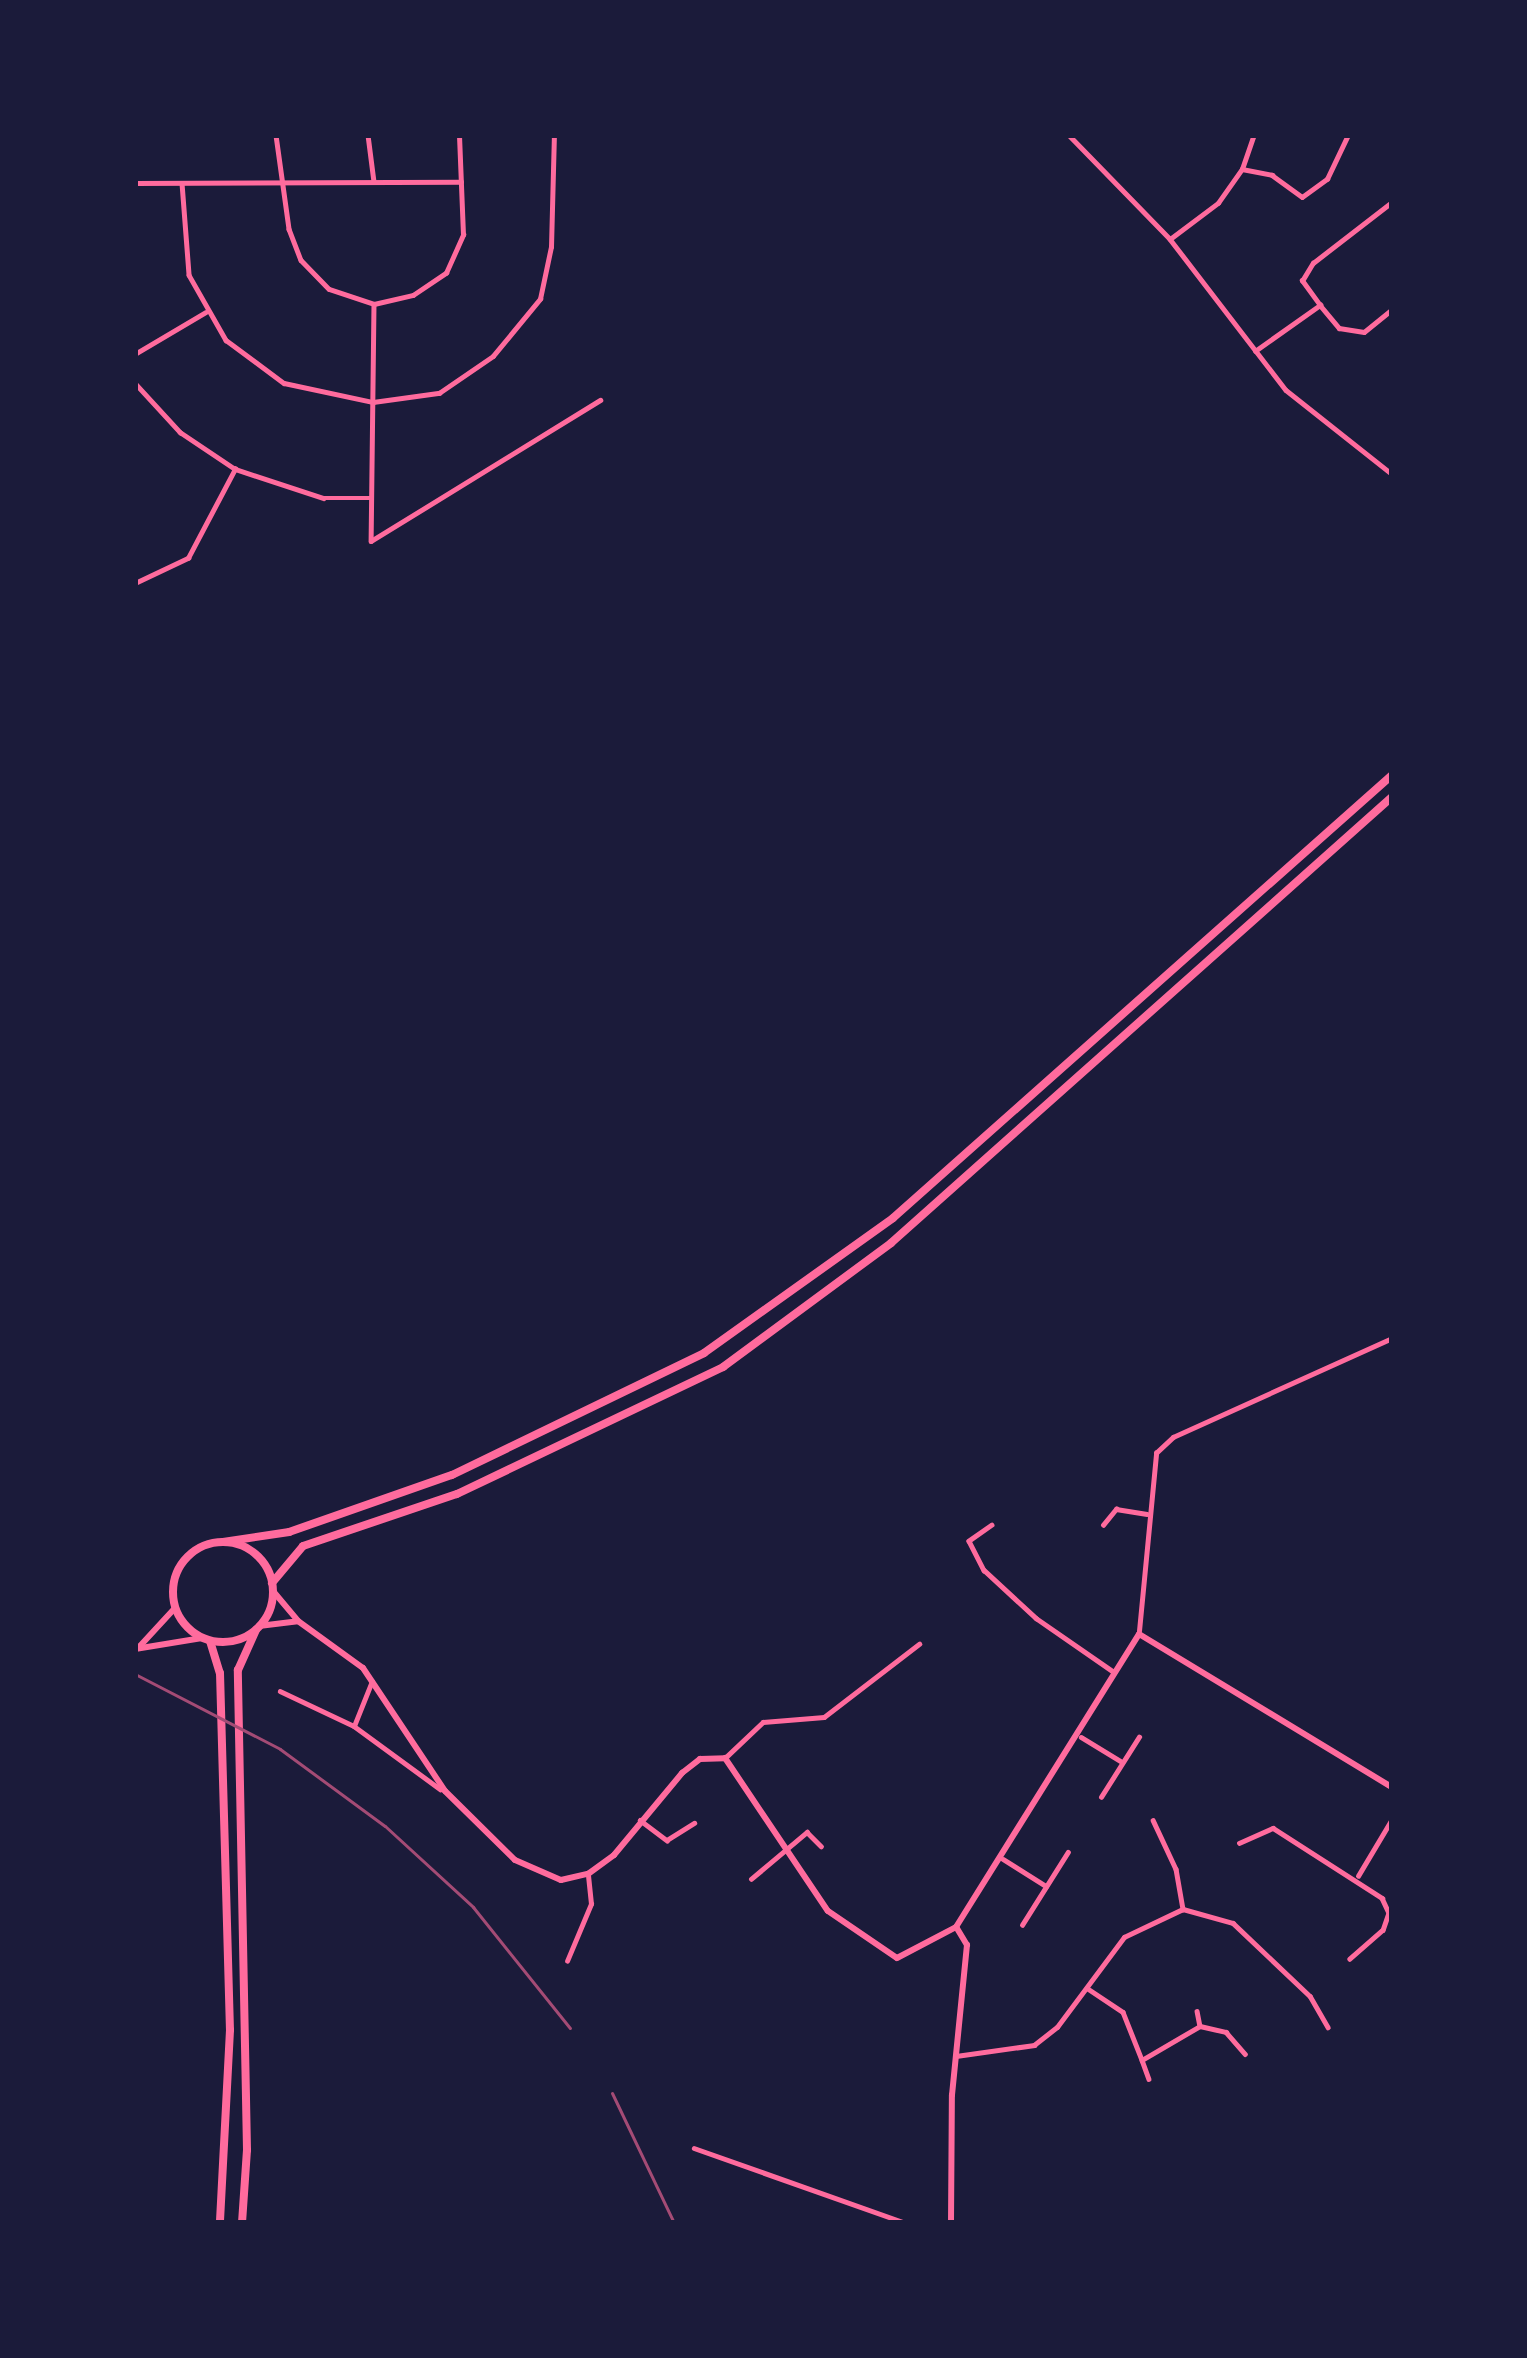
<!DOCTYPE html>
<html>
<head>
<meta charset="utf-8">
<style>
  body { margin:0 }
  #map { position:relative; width:1527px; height:2358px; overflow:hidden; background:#1b1b3a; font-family:"Source Sans 3",sans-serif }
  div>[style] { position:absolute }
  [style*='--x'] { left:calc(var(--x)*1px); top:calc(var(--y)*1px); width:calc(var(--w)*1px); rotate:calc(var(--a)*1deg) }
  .minor>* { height:4.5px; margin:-2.25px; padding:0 2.25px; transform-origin:2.25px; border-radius:2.25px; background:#ff6b9d }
  .tertiary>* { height:6px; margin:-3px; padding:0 3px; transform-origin:3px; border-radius:3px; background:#ff6b9d }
  .trunk>* { height:8px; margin:-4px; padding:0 4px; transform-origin:4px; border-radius:4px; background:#ff6b9d }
  .trunk>.ring { margin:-4px; padding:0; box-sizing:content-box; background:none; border:8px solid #ff6b9d; border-radius:50% }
  .rail>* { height:3px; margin:-1.5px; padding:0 1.5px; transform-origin:1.5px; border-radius:1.5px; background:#a44b75 }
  span { translate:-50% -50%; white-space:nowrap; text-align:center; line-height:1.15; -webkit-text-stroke:9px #1b1b3a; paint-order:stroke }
  .frame { position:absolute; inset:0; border:138px solid #1b1b3a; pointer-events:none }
</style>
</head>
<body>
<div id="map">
  <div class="minor">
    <i style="--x:276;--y:135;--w:95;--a:82.1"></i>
    <i style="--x:289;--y:229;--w:33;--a:69"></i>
    <i style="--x:301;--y:260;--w:40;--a:46"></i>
    <i style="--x:329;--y:289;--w:47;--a:18.4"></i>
    <i style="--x:374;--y:304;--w:40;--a:-13"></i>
    <i style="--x:413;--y:295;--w:40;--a:-34"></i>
    <i style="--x:446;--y:273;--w:42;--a:-65.9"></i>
    <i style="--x:463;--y:235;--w:100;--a:-92.3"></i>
    <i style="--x:368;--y:135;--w:47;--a:82.7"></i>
    <i style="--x:1069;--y:135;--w:145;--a:45.8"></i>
    <i style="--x:1170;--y:239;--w:190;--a:52.5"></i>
    <i style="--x:1286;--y:390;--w:135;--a:38.4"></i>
    <i style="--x:1242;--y:169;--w:36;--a:-71"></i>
    <i style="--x:135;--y:183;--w:326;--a:-0.2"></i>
    <i style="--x:182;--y:183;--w:92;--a:85.6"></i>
    <i style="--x:189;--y:275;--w:75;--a:60.4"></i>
    <i style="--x:226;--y:340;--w:72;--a:36.6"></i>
    <i style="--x:284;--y:383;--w:91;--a:12.1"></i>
    <i style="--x:373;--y:402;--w:67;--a:-7.8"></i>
    <i style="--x:439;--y:393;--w:65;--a:-34.4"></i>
    <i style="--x:493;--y:356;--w:74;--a:-50.5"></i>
    <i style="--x:540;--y:299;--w:53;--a:-78.1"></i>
    <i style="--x:551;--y:247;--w:112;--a:-88.5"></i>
    <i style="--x:1170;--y:239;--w:60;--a:-36.9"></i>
    <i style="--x:1218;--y:203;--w:42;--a:-54.8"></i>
    <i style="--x:1242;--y:169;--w:31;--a:11"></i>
    <i style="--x:1272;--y:175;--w:37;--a:36"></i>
    <i style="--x:1302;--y:197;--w:31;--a:-36"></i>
    <i style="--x:1327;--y:179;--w:49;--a:-64.5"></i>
    <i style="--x:374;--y:304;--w:237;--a:90.7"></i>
    <i style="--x:371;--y:541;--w:269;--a:-31.6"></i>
    <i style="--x:1319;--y:304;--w:29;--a:-126"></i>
    <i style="--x:1302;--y:281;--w:21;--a:-59"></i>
    <i style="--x:1313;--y:263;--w:100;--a:-37.7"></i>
    <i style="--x:1255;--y:351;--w:80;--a:-35.3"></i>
    <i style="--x:1320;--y:305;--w:30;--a:50"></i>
    <i style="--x:1339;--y:328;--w:25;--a:9"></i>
    <i style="--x:1364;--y:332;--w:36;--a:-39"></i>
    <i style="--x:135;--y:354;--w:82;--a:-30.6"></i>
    <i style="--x:135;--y:383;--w:67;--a:47.4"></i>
    <i style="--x:180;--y:432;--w:66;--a:33.9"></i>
    <i style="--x:235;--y:469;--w:93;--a:18.2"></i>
    <i style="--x:323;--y:498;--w:48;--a:0"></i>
    <i style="--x:135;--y:583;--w:59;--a:-25.3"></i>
    <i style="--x:188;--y:558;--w:101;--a:-62.2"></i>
    <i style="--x:992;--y:1525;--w:28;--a:145"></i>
    <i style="--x:969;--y:1541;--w:33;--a:63"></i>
    <i style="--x:984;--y:1570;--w:71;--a:42.7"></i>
    <i style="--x:1036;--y:1618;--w:95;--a:34.7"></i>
    <i style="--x:1103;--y:1525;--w:21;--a:-51"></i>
    <i style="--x:1116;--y:1509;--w:31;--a:9"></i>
    <i style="--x:1139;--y:1631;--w:179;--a:-84.5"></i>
    <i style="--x:1156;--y:1453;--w:23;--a:-43"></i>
    <i style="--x:1173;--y:1437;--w:240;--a:-24.3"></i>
    <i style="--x:280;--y:1691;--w:82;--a:25.3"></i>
    <i style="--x:354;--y:1726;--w:107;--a:36.2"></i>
    <i style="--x:354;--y:1726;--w:48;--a:-68.2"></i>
    <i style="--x:1081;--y:1737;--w:48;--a:31.4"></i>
    <i style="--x:725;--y:1758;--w:52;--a:-43.5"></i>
    <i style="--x:763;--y:1722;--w:61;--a:-4.7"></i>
    <i style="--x:824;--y:1717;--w:120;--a:-37.5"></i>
    <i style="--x:1101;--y:1797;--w:71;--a:-57.7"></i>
    <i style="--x:640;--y:1820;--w:34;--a:37"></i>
    <i style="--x:667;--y:1840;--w:32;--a:-32"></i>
    <i style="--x:1153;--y:1820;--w:54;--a:64.9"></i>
    <i style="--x:1176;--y:1869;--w:41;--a:80.1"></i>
    <i style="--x:1239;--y:1843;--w:37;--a:-24"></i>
    <i style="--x:1273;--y:1828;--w:130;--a:32.7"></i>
    <i style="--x:1382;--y:1898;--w:17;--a:65"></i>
    <i style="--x:1389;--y:1913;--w:18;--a:109"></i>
    <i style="--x:1383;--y:1930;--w:44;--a:138.7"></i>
    <i style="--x:1003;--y:1859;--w:51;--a:32.1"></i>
    <i style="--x:1358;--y:1876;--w:66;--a:-59.2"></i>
    <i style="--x:751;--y:1879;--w:73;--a:-40"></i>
    <i style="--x:807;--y:1832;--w:20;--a:45"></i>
    <i style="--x:1022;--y:1925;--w:86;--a:-57.8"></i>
    <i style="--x:567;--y:1961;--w:62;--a:-67.2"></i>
    <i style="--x:591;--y:1904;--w:28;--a:-96"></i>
    <i style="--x:1087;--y:1988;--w:43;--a:33.7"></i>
    <i style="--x:1123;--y:2012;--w:52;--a:68.4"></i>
    <i style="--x:1142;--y:2060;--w:67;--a:-30.4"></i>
    <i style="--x:1200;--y:2026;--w:27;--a:13"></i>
    <i style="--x:1226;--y:2032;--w:29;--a:49"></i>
    <i style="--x:1197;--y:2011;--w:15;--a:79"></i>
    <i style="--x:956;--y:2056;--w:79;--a:-8"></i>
    <i style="--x:1034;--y:2045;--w:29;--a:-38"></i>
    <i style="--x:1057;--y:2027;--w:112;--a:-53.3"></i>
    <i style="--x:1124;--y:1937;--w:65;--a:-25.4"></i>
    <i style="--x:1183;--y:1909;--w:52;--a:15.6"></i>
    <i style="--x:1233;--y:1923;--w:106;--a:43.5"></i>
    <i style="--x:1310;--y:1996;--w:36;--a:60"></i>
    <i style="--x:1142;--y:2060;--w:20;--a:70"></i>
    <i style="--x:694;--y:2148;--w:225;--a:19.5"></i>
  </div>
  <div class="tertiary">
    <i style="--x:273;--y:1591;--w:39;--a:50"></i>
    <i style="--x:298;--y:1621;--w:80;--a:35.9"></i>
    <i style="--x:363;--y:1668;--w:148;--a:56.3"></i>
    <i style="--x:445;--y:1791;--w:98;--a:44.6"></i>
    <i style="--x:515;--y:1860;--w:50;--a:23.5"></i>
    <i style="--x:561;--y:1880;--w:28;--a:-13"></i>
    <i style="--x:588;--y:1874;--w:32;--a:-36"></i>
    <i style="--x:614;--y:1855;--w:107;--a:-50.3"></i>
    <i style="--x:682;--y:1773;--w:23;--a:-38"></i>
    <i style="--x:700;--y:1759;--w:25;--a:-2"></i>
    <i style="--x:725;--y:1758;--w:184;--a:56.1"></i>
    <i style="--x:828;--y:1911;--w:83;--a:34.3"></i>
    <i style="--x:897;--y:1958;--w:67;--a:-27.7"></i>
    <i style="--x:956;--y:1927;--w:345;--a:-58"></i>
    <i style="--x:1139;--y:1634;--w:296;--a:31.2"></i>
    <i style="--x:259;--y:1626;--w:39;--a:-7"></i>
    <i style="--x:140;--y:1646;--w:52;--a:-47.4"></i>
    <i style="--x:135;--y:1649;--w:68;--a:-9.3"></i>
    <i style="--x:951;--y:2223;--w:128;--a:-89.6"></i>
    <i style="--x:952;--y:2095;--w:151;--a:-84.3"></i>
    <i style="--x:967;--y:1945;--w:21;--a:-121"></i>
  </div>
  <div class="trunk">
    <i style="--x:223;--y:1542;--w:67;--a:-8.6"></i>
    <i style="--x:289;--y:1532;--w:173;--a:-19.3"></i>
    <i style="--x:452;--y:1475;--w:280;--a:-25.8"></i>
    <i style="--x:704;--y:1353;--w:232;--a:-35.5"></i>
    <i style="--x:893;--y:1218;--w:667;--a:-41.6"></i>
    <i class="ring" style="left:173px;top:1542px;width:92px;height:92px"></i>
    <i style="--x:272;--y:1583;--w:48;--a:-50"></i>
    <i style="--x:303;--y:1546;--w:163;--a:-18.7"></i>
    <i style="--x:457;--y:1494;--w:295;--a:-25.5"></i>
    <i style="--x:723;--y:1367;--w:209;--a:-36.4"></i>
    <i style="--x:891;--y:1243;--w:671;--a:-41.68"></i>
    <i style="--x:210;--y:1641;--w:34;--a:73"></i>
    <i style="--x:220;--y:1673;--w:357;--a:88.4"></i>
    <i style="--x:230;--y:2030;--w:193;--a:93"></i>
    <i style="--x:242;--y:2223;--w:73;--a:-86.1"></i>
    <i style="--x:247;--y:2150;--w:480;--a:-91.1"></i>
    <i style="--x:238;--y:1670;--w:44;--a:-65.8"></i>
  </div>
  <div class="rail">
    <i style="--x:135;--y:1674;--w:163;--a:27.3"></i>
    <i style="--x:280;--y:1749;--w:130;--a:36.3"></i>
    <i style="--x:385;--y:1826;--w:120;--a:42.6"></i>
    <i style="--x:473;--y:1907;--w:155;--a:51.3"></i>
    <i style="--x:612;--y:2093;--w:144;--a:64.5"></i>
  </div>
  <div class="frame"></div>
</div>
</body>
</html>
